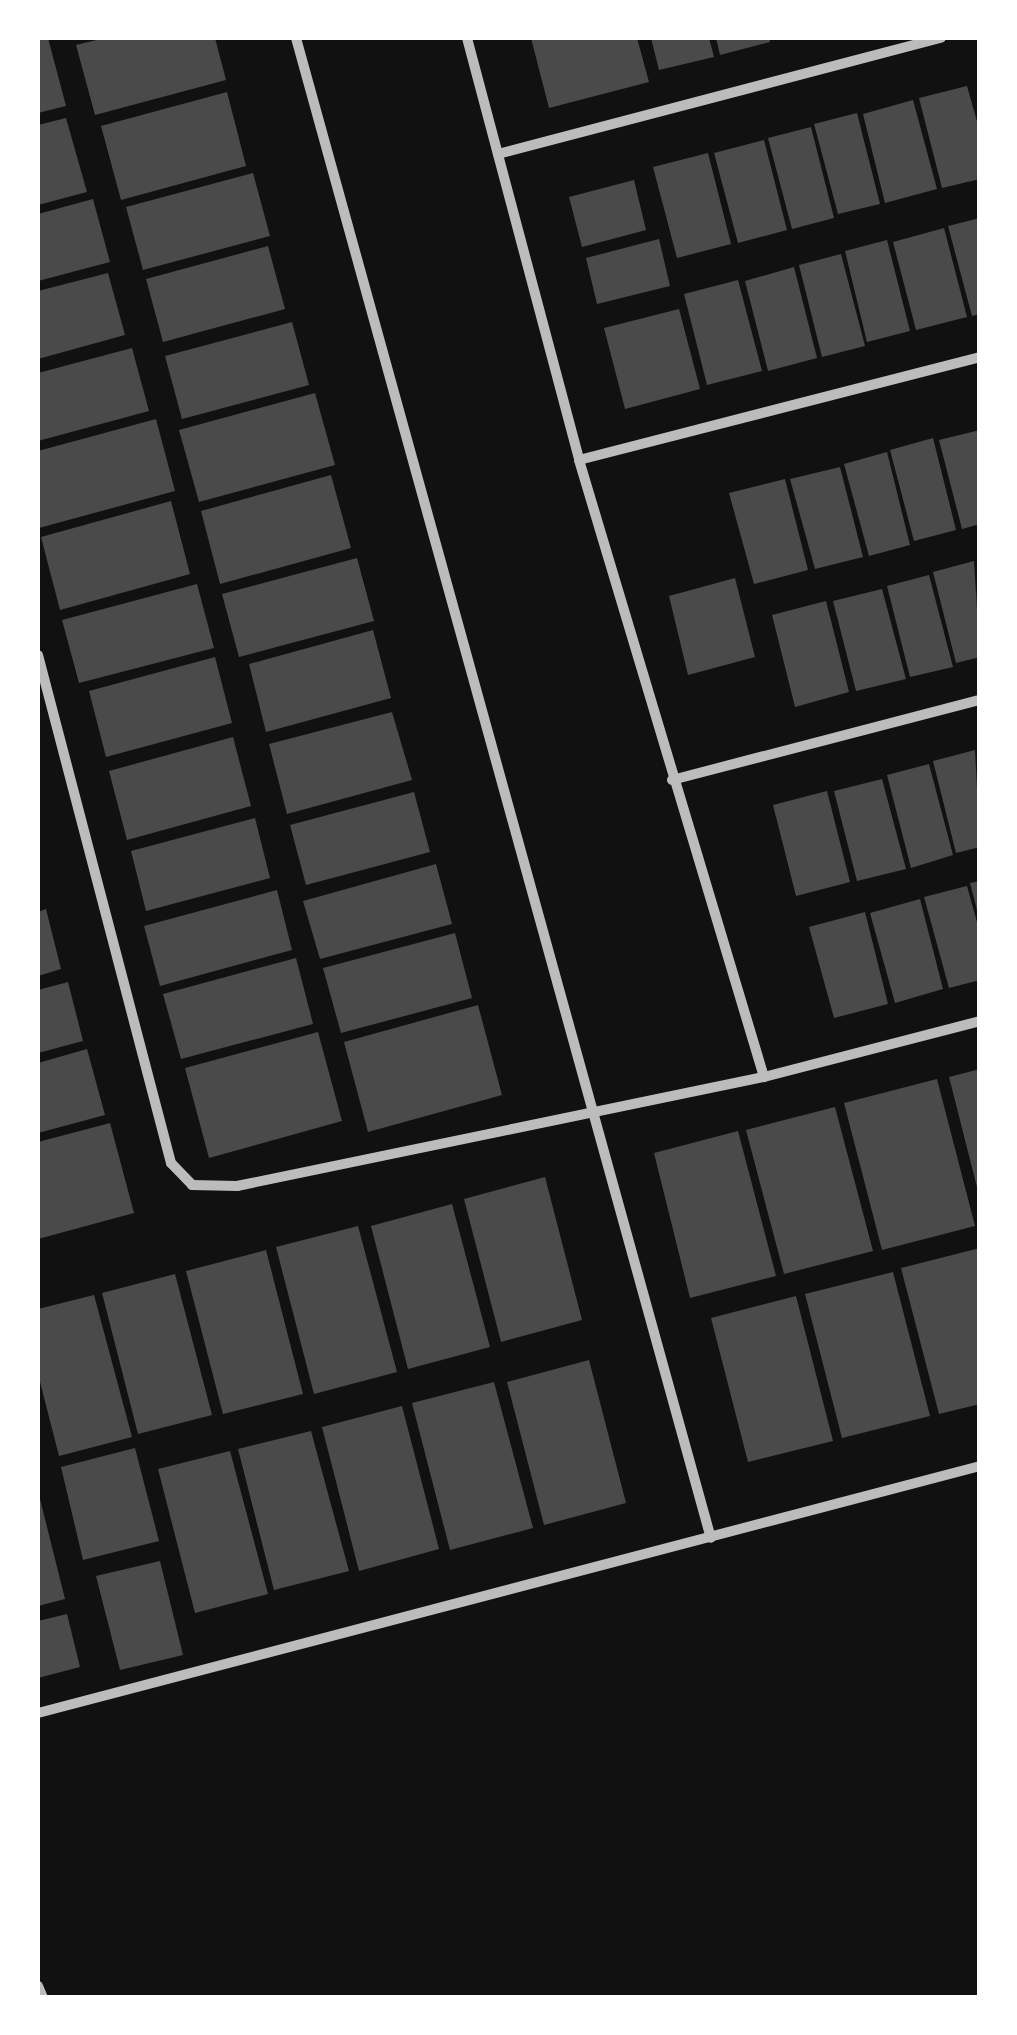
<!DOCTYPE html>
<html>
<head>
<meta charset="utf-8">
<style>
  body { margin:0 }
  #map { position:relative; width:1017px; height:2035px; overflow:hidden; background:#111; font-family:Jost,sans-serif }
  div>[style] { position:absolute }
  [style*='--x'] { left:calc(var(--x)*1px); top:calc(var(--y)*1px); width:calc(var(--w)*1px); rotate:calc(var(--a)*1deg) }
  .building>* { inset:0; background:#4a4a4a }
  .minor>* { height:10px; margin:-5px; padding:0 5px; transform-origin:5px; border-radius:5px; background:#bcbcbc }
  span { translate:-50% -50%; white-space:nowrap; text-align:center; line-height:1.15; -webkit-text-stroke:10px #fff; paint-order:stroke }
  .frame { position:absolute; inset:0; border:40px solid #fff; pointer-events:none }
</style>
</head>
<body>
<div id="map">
  <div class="building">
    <i style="clip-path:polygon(48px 38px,66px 106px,38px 113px,38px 39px)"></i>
    <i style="clip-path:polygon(105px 38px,215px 38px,226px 80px,95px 115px,76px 45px)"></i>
    <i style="clip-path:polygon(531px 38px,637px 38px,649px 82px,549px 108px)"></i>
    <i style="clip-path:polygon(651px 38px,709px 38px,714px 57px,659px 70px)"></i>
    <i style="clip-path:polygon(716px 38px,769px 38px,770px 42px,720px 55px)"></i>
    <i style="clip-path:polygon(967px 86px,980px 132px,980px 179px,942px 188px,919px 98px)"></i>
    <i style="clip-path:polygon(227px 92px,246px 166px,121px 200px,101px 126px)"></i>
    <i style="clip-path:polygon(913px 100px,937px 189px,885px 203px,863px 114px)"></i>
    <i style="clip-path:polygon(857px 113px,880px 204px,838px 214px,814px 124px)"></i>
    <i style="clip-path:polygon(66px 118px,87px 192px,38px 205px,38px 125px)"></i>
    <i style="clip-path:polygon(811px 127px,834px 218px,792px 229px,768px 138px)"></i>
    <i style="clip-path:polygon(764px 140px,787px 230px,738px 243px,714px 153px)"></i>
    <i style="clip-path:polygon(708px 153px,731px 244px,677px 258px,653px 167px)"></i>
    <i style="clip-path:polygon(253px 173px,270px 236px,143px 270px,126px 207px)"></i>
    <i style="clip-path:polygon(634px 180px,646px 230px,582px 247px,569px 197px)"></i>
    <i style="clip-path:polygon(93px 199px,110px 262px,38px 281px,38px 214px)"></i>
    <i style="clip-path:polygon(980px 218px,980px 314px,972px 316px,948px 226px)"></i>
    <i style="clip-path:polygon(944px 228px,967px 317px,916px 330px,893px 242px)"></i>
    <i style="clip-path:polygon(659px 239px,670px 286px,597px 304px,586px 258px)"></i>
    <i style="clip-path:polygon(887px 240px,910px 331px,867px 342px,845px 251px)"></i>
    <i style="clip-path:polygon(268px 246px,285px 309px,163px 342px,146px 279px)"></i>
    <i style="clip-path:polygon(841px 254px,865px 346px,822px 357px,799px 265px)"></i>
    <i style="clip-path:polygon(794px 267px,817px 358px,768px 371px,745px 281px)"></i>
    <i style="clip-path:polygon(108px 273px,125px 335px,38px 359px,38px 291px)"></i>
    <i style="clip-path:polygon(738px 280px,762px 371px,707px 385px,684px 294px)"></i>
    <i style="clip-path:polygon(679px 309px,700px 389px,625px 409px,604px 328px)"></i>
    <i style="clip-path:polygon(292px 322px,309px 385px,182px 419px,165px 356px)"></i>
    <i style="clip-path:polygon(132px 348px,149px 411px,38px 441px,38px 373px)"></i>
    <i style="clip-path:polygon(315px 393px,335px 465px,199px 502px,179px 430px)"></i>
    <i style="clip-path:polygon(156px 419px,175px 491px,39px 528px,38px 451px)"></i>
    <i style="clip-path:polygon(980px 430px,980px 524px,962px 529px,939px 440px)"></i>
    <i style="clip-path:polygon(933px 438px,956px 530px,914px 541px,890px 450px)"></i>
    <i style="clip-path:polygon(887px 452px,910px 545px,869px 556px,844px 464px)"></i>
    <i style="clip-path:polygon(840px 467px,863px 557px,815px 569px,790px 479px)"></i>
    <i style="clip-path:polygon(331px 475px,351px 548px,220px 584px,201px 511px)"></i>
    <i style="clip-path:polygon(785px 479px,808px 570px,754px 584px,729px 493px)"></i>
    <i style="clip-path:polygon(171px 501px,190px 574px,60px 610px,41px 537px)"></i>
    <i style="clip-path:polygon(357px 558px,374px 621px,239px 657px,222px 594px)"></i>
    <i style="clip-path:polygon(974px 561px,980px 657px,956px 663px,933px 572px)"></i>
    <i style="clip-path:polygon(929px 575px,953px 667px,910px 677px,887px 586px)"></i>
    <i style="clip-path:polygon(735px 578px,755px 657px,688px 675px,669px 596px)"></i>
    <i style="clip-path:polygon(197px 584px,214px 648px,79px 683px,62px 620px)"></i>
    <i style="clip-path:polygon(882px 589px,906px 679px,856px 691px,833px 601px)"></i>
    <i style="clip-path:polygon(826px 601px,849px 692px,795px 707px,772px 615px)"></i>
    <i style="clip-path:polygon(373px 630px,391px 698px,266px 732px,249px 664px)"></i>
    <i style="clip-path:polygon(215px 657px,232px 723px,106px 757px,89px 691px)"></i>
    <i style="clip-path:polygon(392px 712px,412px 780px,287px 814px,269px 744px)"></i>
    <i style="clip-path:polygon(233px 737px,251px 806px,127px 840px,109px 771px)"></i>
    <i style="clip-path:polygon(975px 750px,980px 847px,956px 853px,933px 761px)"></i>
    <i style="clip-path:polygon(929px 764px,953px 855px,911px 868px,887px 775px)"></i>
    <i style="clip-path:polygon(882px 779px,906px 869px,857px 881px,834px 791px)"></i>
    <i style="clip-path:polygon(827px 791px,850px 882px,796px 896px,773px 805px)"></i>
    <i style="clip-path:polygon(414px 792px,430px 852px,306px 885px,290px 825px)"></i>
    <i style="clip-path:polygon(255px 818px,270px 878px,146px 911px,131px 851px)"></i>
    <i style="clip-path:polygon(436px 864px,452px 924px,320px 959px,303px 901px)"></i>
    <i style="clip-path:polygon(980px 881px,980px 914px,978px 914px,970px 883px)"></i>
    <i style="clip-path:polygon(967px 886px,980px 933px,980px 980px,949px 988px,924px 897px)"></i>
    <i style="clip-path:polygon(277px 890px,292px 950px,160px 986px,144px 926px)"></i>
    <i style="clip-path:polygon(920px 899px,943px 989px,895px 1003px,870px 913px)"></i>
    <i style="clip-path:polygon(46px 909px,61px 969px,38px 976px,38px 912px)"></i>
    <i style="clip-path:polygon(865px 912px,888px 1004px,834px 1018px,809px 927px)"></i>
    <i style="clip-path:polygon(455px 933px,472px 998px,341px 1033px,323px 968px)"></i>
    <i style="clip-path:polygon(296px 958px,313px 1024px,181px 1059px,163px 994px)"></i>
    <i style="clip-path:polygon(68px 982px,83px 1041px,38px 1053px,38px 990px)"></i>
    <i style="clip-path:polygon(478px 1005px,502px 1095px,368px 1132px,344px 1042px)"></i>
    <i style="clip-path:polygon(318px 1032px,342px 1121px,209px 1158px,185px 1068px)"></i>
    <i style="clip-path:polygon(87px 1049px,105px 1115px,38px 1133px,38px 1063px)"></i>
    <i style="clip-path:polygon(980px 1069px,980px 1191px,978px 1191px,949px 1077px)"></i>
    <i style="clip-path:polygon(937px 1079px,975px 1226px,882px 1250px,844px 1103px)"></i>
    <i style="clip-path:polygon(835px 1107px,873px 1251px,784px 1274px,746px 1130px)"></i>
    <i style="clip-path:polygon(110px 1123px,134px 1213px,38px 1239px,38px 1142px)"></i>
    <i style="clip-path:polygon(738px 1131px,776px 1276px,690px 1298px,654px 1153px)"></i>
    <i style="clip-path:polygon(545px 1177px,582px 1320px,501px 1342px,464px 1199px)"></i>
    <i style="clip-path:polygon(452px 1204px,490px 1347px,408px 1369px,371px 1226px)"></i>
    <i style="clip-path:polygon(358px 1226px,397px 1372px,314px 1394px,276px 1247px)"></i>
    <i style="clip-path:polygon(980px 1248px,980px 1404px,939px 1414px,901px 1268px)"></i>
    <i style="clip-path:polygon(266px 1250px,303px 1394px,223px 1414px,186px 1271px)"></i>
    <i style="clip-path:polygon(893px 1272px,930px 1416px,842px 1438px,805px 1294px)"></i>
    <i style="clip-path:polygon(175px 1274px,212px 1415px,138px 1434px,102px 1293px)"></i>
    <i style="clip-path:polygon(94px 1295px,132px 1437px,59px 1456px,38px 1374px,38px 1309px)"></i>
    <i style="clip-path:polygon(796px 1296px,833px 1441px,748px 1462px,711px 1318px)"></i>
    <i style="clip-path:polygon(589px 1360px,626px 1503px,544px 1525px,507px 1382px)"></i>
    <i style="clip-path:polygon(494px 1382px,533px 1528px,450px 1550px,412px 1403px)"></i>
    <i style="clip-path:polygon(402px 1406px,439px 1549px,359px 1571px,322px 1427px)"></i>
    <i style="clip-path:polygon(311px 1431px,349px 1571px,274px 1590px,238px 1449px)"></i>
    <i style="clip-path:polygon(135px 1448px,159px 1541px,83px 1560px,61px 1467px)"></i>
    <i style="clip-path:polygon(230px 1451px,268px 1594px,195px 1613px,158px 1469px)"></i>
    <i style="clip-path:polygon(38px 1491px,65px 1599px,38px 1606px)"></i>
    <i style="clip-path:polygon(160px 1561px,183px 1655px,120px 1670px,96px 1576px)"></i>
    <i style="clip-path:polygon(67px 1614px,80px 1667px,38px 1678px,38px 1621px)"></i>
  </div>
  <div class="minor">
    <i style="--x:296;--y:38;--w:1556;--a:74.54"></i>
    <i style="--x:467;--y:38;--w:437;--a:75.1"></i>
    <i style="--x:579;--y:460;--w:644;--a:73.31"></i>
    <i style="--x:498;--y:154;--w:458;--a:-14.7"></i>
    <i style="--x:579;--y:460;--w:414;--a:-14.4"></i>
    <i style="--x:38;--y:655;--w:525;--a:75.33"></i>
    <i style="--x:171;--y:1163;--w:30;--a:46"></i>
    <i style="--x:192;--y:1185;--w:45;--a:1.3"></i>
    <i style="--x:237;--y:1186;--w:538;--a:-11.69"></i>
    <i style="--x:764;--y:1077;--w:223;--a:-14.5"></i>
    <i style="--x:672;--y:780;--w:318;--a:-14.6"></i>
    <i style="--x:38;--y:1713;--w:974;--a:-14.69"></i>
    <i style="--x:38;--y:1986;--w:13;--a:67"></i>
  </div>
  <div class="frame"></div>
</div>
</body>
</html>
